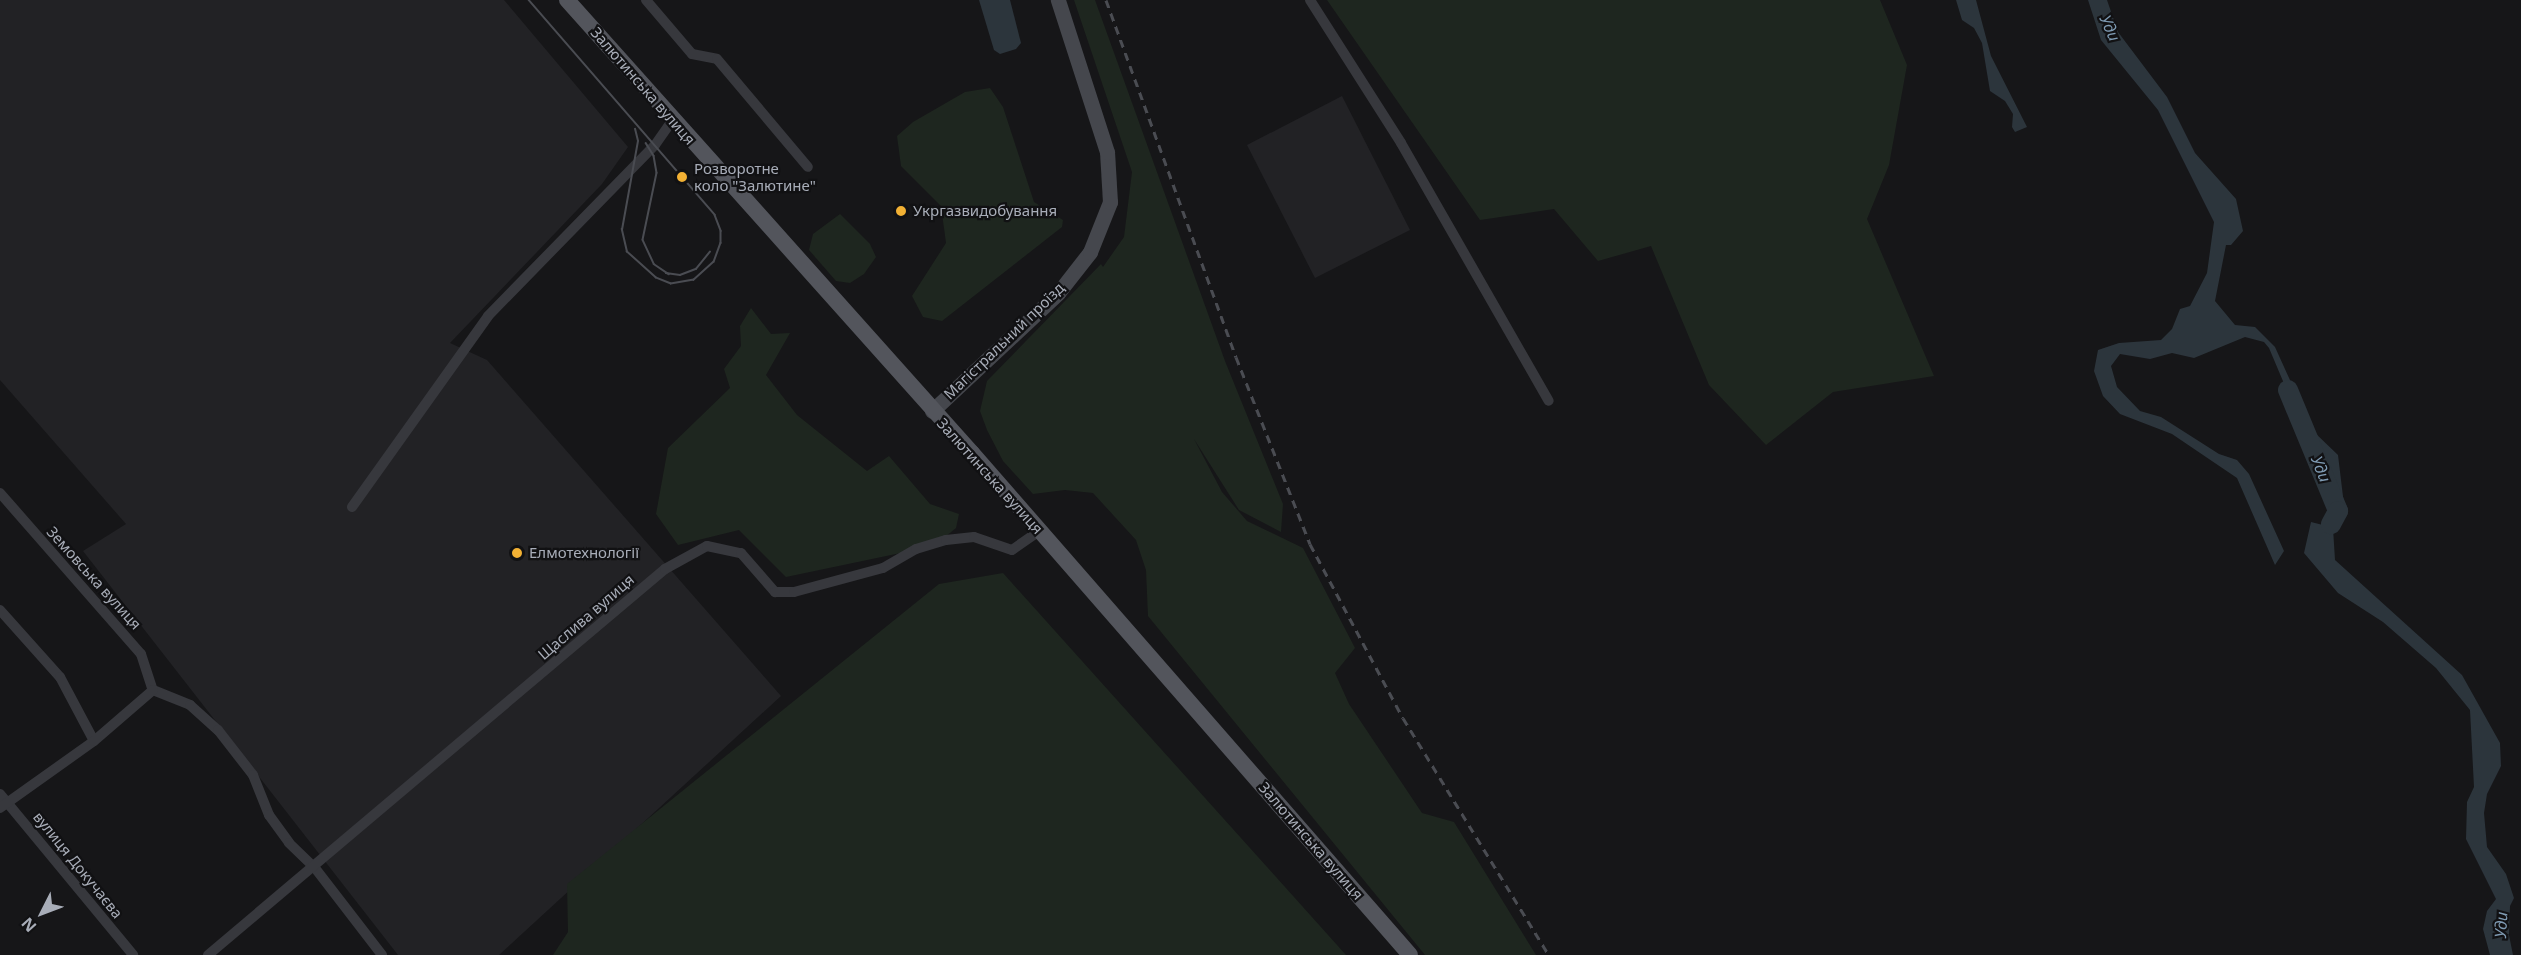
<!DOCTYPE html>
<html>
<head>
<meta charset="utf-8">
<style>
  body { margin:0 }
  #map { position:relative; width:2521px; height:955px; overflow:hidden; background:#161618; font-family:"Noto Sans",sans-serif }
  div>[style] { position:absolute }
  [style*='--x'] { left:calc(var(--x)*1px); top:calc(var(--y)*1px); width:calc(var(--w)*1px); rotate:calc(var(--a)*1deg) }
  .built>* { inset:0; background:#222225 }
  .green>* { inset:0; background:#1e261f }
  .water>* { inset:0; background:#2c353c }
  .river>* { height:20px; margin:-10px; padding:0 10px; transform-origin:10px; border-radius:10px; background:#2c353c }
  .street>* { height:10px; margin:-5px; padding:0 5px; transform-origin:5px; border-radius:5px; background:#37383d }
  .secondary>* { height:15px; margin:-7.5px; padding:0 7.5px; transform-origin:7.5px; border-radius:7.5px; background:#45474d }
  .primary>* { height:16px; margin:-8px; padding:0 8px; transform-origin:8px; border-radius:8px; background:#53555c }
  .tram>* { height:1.5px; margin:-0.75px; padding:0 0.75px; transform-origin:0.75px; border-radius:0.75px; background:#4a4c52 }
  .rail>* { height:3px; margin-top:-1.5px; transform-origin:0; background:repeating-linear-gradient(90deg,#4a4c52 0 8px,transparent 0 14px) }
  .dots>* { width:16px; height:16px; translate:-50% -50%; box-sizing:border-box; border:3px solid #111113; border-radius:50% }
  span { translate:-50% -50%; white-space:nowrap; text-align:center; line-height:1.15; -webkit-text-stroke:4.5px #111113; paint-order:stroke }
  .street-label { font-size:15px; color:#a8adb8 }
  .poi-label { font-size:15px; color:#a8adb8 }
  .left { translate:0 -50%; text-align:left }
  .water-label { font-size:16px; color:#7f9bb3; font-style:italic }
  .north { position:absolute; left:12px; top:883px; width:60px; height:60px; -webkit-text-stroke:4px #111113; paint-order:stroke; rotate:228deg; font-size:16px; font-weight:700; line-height:24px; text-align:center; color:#a8adb8 }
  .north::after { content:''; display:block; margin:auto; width:21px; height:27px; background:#a8adb8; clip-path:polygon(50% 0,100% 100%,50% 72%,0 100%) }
</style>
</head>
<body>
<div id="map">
  <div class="built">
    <i style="clip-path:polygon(0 0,504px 0,628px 147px,602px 184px,450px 343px,487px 360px,781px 696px,499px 955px,398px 955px,83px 551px,126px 524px,0 380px)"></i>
    <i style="clip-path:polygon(1342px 96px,1410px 230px,1315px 278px,1247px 145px)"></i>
  </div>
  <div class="green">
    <i style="clip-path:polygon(1074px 0,1095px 0,1225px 361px,1283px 504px,1281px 532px,1239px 510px,1194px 439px,1222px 492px,1247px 521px,1303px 548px,1355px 648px,1335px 673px,1349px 704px,1422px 813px,1454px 822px,1536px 955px,1425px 955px,1148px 616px,1146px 570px,1136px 540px,1093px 493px,1065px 490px,1033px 494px,1003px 461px,987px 430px,980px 411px,987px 381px,1101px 264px,1103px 267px,1124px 237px,1132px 172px)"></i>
    <i style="clip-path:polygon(1327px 0,1880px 0,1907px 65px,1889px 165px,1867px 219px,1934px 376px,1833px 392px,1766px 445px,1709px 385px,1651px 246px,1598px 261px,1554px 209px,1480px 220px)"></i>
    <i style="clip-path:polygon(990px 88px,1003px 107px,1034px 202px,1063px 220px,1062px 227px,942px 321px,923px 317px,912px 296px,946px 243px,941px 206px,901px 166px,897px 136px,913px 122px,965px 92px)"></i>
    <i style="clip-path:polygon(840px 214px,870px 244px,876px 257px,864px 274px,850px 283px,836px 281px,809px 250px,813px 234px)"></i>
    <i style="clip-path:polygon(751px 308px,771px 334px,790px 333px,766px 375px,797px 415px,867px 471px,889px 456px,930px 504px,959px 514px,956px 528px,934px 546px,786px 577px,739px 530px,678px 545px,656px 514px,668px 448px,730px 388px,724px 369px,741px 346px,740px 326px)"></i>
    <i style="clip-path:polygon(1003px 573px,1346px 955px,553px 955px,568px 932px,567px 884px,939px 584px)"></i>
  </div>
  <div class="water">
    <i style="clip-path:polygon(979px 0,1010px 0,1021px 43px,1016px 49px,1000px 54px,994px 50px)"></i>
    <i style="clip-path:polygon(1956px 0,1976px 0,1991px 56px,2027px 127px,2015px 132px,2012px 127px,2013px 114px,2005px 101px,1990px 91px,1982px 43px,1974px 28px,1962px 20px)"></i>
    <i style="clip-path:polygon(2088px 0,2107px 0,2118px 32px,2167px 97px,2195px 153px,2236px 199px,2243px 231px,2231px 245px,2226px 245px,2215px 301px,2235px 325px,2255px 327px,2275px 347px,2313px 431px,2338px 455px,2345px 513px,2333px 528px,2335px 560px,2462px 675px,2500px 743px,2501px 766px,2487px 794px,2484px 813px,2487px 847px,2506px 874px,2514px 898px,2510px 906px,2509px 935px,2513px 955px,2490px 955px,2483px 929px,2487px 911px,2496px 899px,2466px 839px,2467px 802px,2474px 787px,2470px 710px,2436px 668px,2383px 622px,2338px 593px,2304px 553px,2311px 522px,2323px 525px,2332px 513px,2332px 492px,2321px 451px,2316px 449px,2302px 426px,2269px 348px,2264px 342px,2245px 337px,2194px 358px,2172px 353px,2150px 359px,2120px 354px,2111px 366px,2117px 387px,2140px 411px,2161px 417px,2219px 454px,2237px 460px,2249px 474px,2284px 551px,2275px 565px,2237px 478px,2172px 434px,2120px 414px,2103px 396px,2094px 371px,2098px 350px,2119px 343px,2161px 340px,2172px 329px,2180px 309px,2190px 306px,2207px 273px,2214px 222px,2158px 110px,2101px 40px)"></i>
  </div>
  <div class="river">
    <i style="--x:2288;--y:390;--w:131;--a:67.5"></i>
    <i style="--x:2338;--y:511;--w:15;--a:118"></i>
  </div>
  <div class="street">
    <i style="--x:646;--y:0;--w:71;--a:49.6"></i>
    <i style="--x:692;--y:54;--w:25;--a:11"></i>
    <i style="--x:717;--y:59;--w:141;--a:49.9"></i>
    <i style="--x:1310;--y:0;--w:169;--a:57.5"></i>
    <i style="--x:1401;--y:143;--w:297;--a:60.2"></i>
    <i style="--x:0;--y:493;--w:214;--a:48.8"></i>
    <i style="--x:141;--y:654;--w:38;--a:72"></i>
    <i style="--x:352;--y:507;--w:234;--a:-54.5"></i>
    <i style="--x:488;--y:316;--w:239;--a:-45.7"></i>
    <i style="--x:655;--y:145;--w:29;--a:-55"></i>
    <i style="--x:0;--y:610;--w:90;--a:48.2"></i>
    <i style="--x:60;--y:677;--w:72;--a:62"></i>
    <i style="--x:153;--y:690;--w:40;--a:22"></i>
    <i style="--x:190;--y:705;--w:38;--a:42"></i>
    <i style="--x:218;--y:730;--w:57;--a:52.1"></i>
    <i style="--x:253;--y:775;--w:43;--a:68.2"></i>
    <i style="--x:269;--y:815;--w:34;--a:54"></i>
    <i style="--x:289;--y:843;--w:36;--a:44"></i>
    <i style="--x:315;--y:868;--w:110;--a:52.4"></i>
    <i style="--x:0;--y:794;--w:209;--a:50.4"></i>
    <i style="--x:0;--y:808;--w:115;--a:-35.5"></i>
    <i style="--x:94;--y:741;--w:78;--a:-40.8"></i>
    <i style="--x:208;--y:955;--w:598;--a:-40.19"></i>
    <i style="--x:665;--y:569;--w:48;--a:-28.7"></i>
    <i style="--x:707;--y:546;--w:35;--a:12"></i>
    <i style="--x:741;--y:553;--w:52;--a:48.9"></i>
    <i style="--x:775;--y:592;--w:19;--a:0"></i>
    <i style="--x:794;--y:592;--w:92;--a:-15.1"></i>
    <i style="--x:883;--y:568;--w:38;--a:-30"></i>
    <i style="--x:916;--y:549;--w:31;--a:-17"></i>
    <i style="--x:946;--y:540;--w:28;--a:-6"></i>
    <i style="--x:974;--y:537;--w:40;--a:18.9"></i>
    <i style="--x:1012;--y:550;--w:33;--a:-35"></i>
  </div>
  <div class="secondary">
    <i style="--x:932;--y:411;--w:173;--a:-43.1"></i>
    <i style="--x:1058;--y:293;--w:52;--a:-52"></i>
    <i style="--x:1090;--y:252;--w:54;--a:-68.2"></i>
    <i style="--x:1110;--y:202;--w:50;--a:-93.4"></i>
    <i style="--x:1107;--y:152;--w:160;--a:-107.9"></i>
  </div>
  <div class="primary">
    <i style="--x:567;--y:0;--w:608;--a:48.2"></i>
    <i style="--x:972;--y:453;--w:666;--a:48.89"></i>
  </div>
  <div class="tram">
    <i style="--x:529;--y:0;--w:284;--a:49.1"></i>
    <i style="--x:715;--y:215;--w:17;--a:69"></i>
    <i style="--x:721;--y:231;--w:12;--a:90"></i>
    <i style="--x:721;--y:243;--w:20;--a:110"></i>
    <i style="--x:714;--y:262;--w:27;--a:138"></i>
    <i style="--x:694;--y:280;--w:23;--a:170"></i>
    <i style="--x:671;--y:284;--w:16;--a:-158"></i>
    <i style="--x:656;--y:278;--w:39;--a:-138"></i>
    <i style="--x:627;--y:252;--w:23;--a:-103"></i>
    <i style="--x:622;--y:230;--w:90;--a:-79.8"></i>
    <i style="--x:638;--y:141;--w:12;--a:-104"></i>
    <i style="--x:646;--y:143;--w:15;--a:58"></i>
    <i style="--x:654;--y:156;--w:17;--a:80"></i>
    <i style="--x:657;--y:173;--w:68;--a:101.8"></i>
    <i style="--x:643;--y:240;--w:26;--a:65"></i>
    <i style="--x:654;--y:264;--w:18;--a:34"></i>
    <i style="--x:666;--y:273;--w:14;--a:8"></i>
    <i style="--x:680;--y:275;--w:17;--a:-21"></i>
    <i style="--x:696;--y:269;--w:22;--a:-51"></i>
  </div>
  <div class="rail">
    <i style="--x:1106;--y:0;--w:380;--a:70"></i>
    <i style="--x:1236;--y:357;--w:201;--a:68.4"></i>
    <i style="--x:1310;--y:544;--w:197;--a:61.9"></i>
    <i style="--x:1403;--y:718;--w:278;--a:58.4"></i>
  </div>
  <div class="dots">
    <i style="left:682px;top:177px;background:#f2b134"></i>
    <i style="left:901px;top:211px;background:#f2b134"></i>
    <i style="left:517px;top:553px;background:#f2b134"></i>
  </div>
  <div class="street-label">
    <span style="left:643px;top:86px;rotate:49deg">Залютинська вулиця</span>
    <span style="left:1004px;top:341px;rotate:-44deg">Магістральний проїзд</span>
    <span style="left:990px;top:476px;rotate:48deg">Залютинська вулиця</span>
    <span style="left:94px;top:578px;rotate:48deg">Земовська вулиця</span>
    <span style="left:586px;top:617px;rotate:-41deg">Щаслива вулиця</span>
    <span style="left:1311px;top:841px;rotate:49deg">Залютинська вулиця</span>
    <span style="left:78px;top:865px;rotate:51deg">вулиця Докучаєва</span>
  </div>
  <div class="poi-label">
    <span class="left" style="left:694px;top:177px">Розворотне<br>коло "Залютине"</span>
    <span class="left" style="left:913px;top:211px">Укргазвидобування</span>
    <span class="left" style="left:529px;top:553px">Елмотехнології</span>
  </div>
  <div class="water-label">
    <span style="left:2110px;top:28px;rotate:66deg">Уди</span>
    <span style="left:2321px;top:469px;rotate:68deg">Уди</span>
    <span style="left:2501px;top:925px;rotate:-87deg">Уди</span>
  </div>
  <div class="north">N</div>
</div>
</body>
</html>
